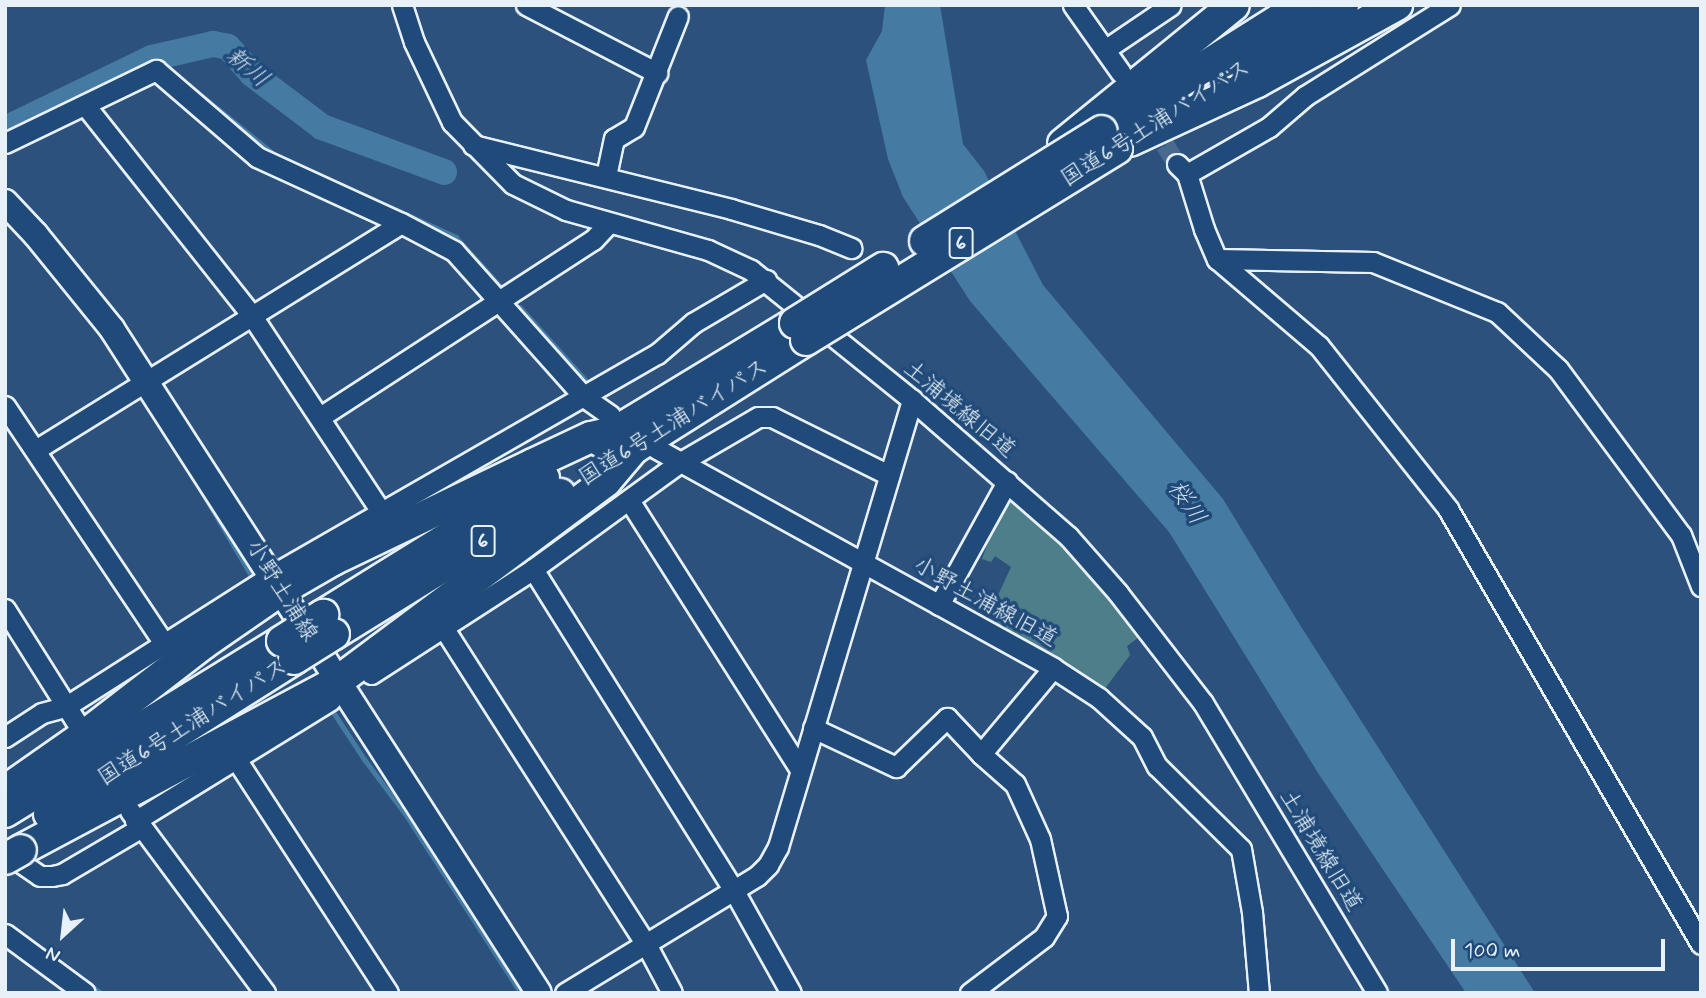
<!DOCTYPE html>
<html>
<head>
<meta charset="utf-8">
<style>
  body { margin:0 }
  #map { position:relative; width:1706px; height:998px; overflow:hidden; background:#2d517d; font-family:Mynerve,"Klee One",sans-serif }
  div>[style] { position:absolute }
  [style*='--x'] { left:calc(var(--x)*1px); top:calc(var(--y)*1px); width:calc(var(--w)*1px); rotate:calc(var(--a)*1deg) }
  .green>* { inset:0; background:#4d7e89 }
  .water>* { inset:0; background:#457aa2 }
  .stream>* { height:4.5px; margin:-2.25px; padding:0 2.25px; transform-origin:2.25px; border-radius:2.25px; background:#457aa2 }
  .river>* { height:26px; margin:-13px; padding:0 13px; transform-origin:13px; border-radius:13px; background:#457aa2 }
  .minor-tunnel>* { height:19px; margin-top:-9.5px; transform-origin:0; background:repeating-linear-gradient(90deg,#49698f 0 19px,transparent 0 29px) }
  .roads { filter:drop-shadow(2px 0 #e8f1f8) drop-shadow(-2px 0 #e8f1f8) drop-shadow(0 2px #e8f1f8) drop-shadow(0 -2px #e8f1f8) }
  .minor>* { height:19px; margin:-9.5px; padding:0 9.5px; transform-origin:9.5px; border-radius:9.5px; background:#1f4a7a }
  .major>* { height:24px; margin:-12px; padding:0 12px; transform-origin:12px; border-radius:12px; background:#1f4a7a }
  .highway>* { height:30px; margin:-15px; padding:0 15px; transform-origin:15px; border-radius:15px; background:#1f4a7a }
  .bridges { filter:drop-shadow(2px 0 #e8f1f8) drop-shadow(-2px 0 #e8f1f8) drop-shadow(0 2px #e8f1f8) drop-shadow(0 -2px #e8f1f8) }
  .highway-bridge>* { height:30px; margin:-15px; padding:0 15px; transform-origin:15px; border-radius:15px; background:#1f4a7a }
  span { translate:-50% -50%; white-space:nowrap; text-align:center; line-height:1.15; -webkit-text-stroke:7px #1f4a7a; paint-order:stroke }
  .shield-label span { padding:2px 5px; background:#1f4a7a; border:2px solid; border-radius:5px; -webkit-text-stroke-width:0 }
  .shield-label { font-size:21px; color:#e8f1f8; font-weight:700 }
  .street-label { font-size:23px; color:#e8f1f8 }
  .water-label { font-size:24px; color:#d0dfeb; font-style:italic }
  .frame { position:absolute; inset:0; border:7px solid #e8f1f8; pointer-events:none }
  .north { position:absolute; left:28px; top:900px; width:70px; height:70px; -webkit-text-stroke:5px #1f4a7a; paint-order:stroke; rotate:207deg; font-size:19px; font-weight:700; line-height:28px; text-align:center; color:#e8f1f8 }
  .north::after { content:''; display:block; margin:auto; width:24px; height:32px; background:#e8f1f8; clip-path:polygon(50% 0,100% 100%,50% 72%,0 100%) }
  .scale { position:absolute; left:1451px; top:939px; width:214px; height:32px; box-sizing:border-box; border:4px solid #e8f1f8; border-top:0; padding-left:9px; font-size:21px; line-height:24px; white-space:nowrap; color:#e8f1f8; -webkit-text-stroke:5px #1f4a7a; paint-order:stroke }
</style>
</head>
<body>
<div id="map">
  <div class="green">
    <i style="clip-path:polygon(1008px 487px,1065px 539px,1142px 635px,1127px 646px,1130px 655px,1101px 694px,993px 622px,993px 606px,1011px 567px,995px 556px,991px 562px,982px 559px)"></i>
  </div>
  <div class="water">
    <i style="clip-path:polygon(885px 5px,940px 5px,963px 144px,984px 171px,1043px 285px,1223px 499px,1300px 625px,1535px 993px,1466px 993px,1318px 773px,1169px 532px,970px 301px,903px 197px,888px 159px,866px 60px,882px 31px)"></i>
  </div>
  <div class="stream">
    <i style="--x:191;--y:87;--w:107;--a:38.9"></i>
    <i style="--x:285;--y:159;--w:188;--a:24.5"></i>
    <i style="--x:456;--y:237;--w:73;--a:47.8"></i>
    <i style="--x:520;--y:307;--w:108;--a:48"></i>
    <i style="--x:200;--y:488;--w:104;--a:59.5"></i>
    <i style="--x:332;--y:710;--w:60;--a:56.6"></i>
    <i style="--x:365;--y:760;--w:70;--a:53.1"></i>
    <i style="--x:407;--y:816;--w:211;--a:57.2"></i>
    <i style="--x:59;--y:962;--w:52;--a:36.4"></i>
  </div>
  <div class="river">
    <i style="--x:5;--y:129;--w:163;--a:-25.8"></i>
    <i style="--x:152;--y:58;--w:63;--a:-12.9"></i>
    <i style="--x:213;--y:44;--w:15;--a:11"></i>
    <i style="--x:228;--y:47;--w:36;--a:48"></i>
    <i style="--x:252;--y:74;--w:88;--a:37.1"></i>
    <i style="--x:322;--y:127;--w:130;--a:20.2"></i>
  </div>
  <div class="minor-tunnel">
    <i style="--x:1150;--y:120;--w:52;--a:58.5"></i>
  </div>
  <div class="roads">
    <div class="minor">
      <i style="--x:402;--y:5;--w:39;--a:72"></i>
      <i style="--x:414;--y:42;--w:89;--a:64.6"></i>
      <i style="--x:452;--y:122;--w:87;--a:45.5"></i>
      <i style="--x:513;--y:184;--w:59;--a:26.1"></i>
      <i style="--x:566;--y:210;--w:148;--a:15.7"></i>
      <i style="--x:708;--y:250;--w:47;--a:24.9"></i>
      <i style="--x:751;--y:270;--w:207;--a:38.9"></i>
      <i style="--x:912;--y:400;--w:207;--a:41.1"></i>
      <i style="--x:1068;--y:536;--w:76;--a:48.7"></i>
      <i style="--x:1118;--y:593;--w:139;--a:52.3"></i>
      <i style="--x:1203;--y:703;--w:338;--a:59"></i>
      <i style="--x:526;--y:5;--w:148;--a:27.4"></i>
      <i style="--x:1073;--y:5;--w:83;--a:54.8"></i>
      <i style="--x:1106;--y:49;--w:78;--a:-34.1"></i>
      <i style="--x:85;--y:105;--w:265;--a:51.6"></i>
      <i style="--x:250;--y:313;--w:238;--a:56.6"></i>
      <i style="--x:5;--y:143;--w:168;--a:-25.8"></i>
      <i style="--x:156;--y:70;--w:133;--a:40.7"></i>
      <i style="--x:257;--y:157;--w:158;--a:24.6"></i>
      <i style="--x:401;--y:223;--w:60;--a:27.8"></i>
      <i style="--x:454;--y:251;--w:195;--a:48.3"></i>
      <i style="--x:584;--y:397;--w:32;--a:35"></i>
      <i style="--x:473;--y:145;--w:266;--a:13.9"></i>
      <i style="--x:731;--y:209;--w:92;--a:16.5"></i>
      <i style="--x:819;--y:235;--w:35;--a:22"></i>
      <i style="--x:1177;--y:164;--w:14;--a:45"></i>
      <i style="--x:1187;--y:174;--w:58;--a:72.8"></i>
      <i style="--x:1204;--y:229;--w:33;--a:67"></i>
      <i style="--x:1217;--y:259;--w:134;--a:40.5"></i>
      <i style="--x:1319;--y:346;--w:208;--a:51.6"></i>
      <i style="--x:1448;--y:509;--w:503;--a:59.82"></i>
      <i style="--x:1187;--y:174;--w:95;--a:-29.8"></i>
      <i style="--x:1269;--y:127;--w:48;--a:-40.7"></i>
      <i style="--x:1305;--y:96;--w:171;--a:-32.1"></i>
      <i style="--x:606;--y:176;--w:38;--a:-78"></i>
      <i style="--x:614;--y:139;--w:23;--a:-31"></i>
      <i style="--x:634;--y:127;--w:119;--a:-68.4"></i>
      <i style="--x:1217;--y:259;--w:156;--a:1.1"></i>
      <i style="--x:1373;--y:262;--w:134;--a:22"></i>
      <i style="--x:1497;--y:312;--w:83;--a:43.1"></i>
      <i style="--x:1558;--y:369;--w:207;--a:53.5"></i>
      <i style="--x:1681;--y:535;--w:55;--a:68.6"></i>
      <i style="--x:5;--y:406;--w:288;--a:56.2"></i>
      <i style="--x:320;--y:417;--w:325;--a:-33"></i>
      <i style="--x:593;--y:240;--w:23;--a:-47"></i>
      <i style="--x:37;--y:449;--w:428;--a:-31.8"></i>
      <i style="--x:657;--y:449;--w:453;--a:28.9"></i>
      <i style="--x:1053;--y:668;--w:112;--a:129.9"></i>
      <i style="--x:981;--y:754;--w:45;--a:41.4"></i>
      <i style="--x:1015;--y:784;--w:60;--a:65.6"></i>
      <i style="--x:1040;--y:839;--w:79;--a:77.6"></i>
      <i style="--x:1057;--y:916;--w:25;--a:122"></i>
      <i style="--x:1044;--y:937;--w:93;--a:142.9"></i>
      <i style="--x:629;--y:500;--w:319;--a:57.6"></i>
      <i style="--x:533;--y:569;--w:377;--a:58"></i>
      <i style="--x:733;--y:889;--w:119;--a:60.9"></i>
      <i style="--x:939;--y:605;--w:141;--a:-61.1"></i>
      <i style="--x:5;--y:609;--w:137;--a:57.8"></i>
      <i style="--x:443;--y:627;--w:376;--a:57.4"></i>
      <i style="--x:646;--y:944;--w:55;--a:62"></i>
      <i style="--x:1053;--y:668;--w:55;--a:33.1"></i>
      <i style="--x:1099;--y:698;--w:58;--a:42.2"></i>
      <i style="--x:1142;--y:737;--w:33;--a:63"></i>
      <i style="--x:1157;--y:766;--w:118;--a:44.7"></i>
      <i style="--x:1241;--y:849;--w:64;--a:80.1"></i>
      <i style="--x:1252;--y:912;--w:81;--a:85.1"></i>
      <i style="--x:371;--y:674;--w:193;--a:-32.9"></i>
      <i style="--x:533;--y:569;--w:180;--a:-36"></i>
      <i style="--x:679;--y:463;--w:91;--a:-30.2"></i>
      <i style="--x:758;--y:417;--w:14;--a:0"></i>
      <i style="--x:772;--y:417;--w:131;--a:26.4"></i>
      <i style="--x:813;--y:728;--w:92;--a:25.2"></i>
      <i style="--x:896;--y:767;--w:71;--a:-43.9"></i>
      <i style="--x:947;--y:718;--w:50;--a:46.6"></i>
      <i style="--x:5;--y:737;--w:44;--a:-33"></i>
      <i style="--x:42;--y:713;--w:24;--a:-15"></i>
      <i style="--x:65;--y:707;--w:246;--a:-32.5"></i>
      <i style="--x:272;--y:575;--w:444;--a:-29.9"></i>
      <i style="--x:657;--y:354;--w:48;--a:-40.7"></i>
      <i style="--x:693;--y:323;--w:85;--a:-30.5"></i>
      <i style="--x:236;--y:759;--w:279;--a:57"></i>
      <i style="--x:130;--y:811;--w:227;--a:53.4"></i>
      <i style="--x:135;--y:821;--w:230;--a:-31.7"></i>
      <i style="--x:5;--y:852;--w:42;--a:34.4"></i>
      <i style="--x:40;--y:876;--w:12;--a:0"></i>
      <i style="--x:52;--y:876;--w:10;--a:-11"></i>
      <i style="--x:62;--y:874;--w:91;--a:-30.5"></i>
      <i style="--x:5;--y:934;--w:99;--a:36.4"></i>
      <i style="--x:565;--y:993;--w:225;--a:-31.4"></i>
      <i style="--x:757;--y:876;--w:16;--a:-45"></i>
      <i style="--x:768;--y:865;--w:21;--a:-61"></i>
      <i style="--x:778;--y:847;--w:467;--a:-73.3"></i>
    </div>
    <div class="major">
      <i style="--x:5;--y:202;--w:45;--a:46.8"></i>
      <i style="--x:36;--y:235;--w:121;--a:51"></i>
      <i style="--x:112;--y:329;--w:789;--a:57.26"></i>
    </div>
    <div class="highway">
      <i style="--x:1255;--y:62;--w:105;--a:-32.9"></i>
      <i style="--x:1120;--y:120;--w:215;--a:-32.3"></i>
      <i style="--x:1130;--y:141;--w:140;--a:-24.9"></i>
      <i style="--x:1257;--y:82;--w:160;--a:-28.8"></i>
      <i style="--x:1063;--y:144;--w:220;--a:-39.1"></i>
      <i style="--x:600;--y:441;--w:228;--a:-31.2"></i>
      <i style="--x:617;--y:459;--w:223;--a:-32.2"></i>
      <i style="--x:323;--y:615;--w:260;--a:-31.8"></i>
      <i style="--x:334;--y:634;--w:266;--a:-31.8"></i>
      <i style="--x:5;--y:791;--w:103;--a:-35.1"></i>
      <i style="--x:89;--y:732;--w:144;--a:-37.7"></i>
      <i style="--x:203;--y:644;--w:95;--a:-34.7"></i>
      <i style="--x:281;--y:590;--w:60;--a:-30"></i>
      <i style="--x:333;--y:560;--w:222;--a:-25.6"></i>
      <i style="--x:533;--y:464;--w:64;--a:-25"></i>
      <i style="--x:591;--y:437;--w:26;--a:-13"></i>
      <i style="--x:5;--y:812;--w:326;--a:-31.7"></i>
      <i style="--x:49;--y:814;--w:290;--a:-32.3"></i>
      <i style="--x:21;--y:850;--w:359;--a:-28.1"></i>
      <i style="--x:338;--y:681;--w:334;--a:-36.7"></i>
      <i style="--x:606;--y:481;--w:42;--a:-49.8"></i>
    </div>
  </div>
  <div class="bridges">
    <div class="highway-bridge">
      <i style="--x:925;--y:241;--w:208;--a:-31.9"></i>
      <i style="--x:795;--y:323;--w:104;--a:-32"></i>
      <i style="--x:806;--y:340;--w:365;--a:-31.6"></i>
      <i style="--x:282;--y:641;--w:49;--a:-32.4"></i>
      <i style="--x:294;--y:659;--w:47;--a:-32"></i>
      <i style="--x:5;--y:859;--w:18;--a:-29"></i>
    </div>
  </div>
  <div class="shield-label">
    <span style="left:961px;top:243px">6</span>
    <span style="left:483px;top:541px">6</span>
  </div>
  <div class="street-label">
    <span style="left:1156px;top:124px;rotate:-32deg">国道6号土浦バイパス</span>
    <span style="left:959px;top:410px;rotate:40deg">土浦境線旧道</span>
    <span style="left:674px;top:423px;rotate:-32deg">国道6号土浦バイパス</span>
    <span style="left:281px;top:591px;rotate:58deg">小野土浦線</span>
    <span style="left:985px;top:603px;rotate:29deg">小野土浦線旧道</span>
    <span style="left:193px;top:723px;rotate:-32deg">国道6号土浦バイパス</span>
    <span style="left:1320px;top:851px;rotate:59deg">土浦境線旧道</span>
  </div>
  <div class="water-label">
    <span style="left:247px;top:68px;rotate:40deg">新川</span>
    <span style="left:1186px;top:503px;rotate:56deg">桜川</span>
  </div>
  <div class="frame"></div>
  <div class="north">N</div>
  <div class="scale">100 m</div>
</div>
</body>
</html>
